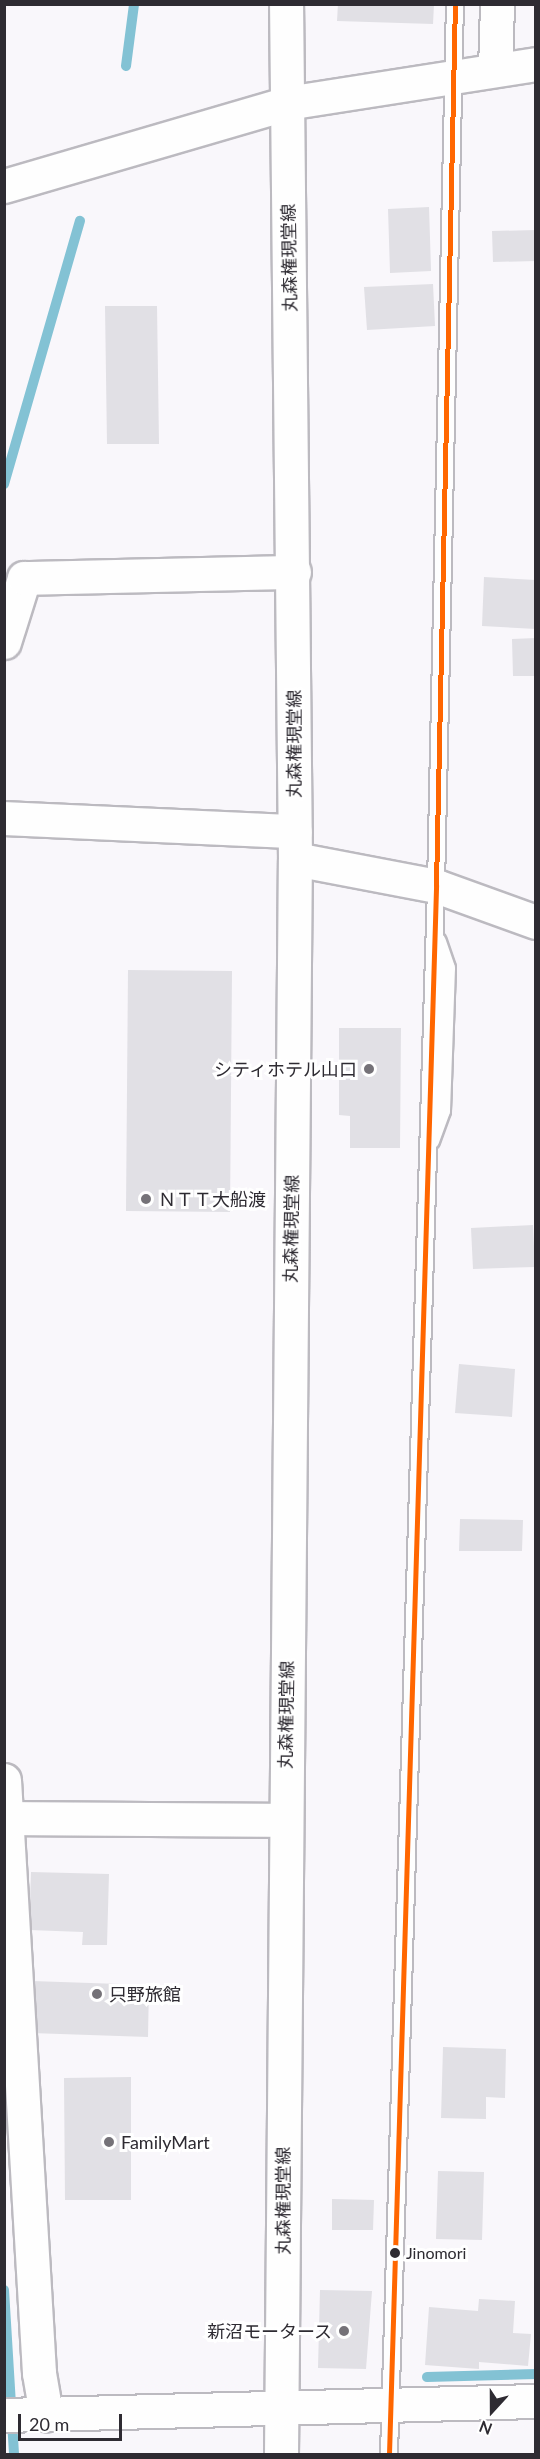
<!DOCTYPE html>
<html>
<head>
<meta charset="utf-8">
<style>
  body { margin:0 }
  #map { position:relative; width:540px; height:2459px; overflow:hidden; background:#f9f7fb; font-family:Lato,"Noto Sans JP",sans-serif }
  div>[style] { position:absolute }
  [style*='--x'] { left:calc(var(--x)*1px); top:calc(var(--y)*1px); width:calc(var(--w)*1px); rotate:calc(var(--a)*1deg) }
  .stream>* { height:10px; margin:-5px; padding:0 5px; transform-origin:5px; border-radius:5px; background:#83c2d4 }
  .building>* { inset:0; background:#e1e0e5 }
  .roads { filter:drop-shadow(2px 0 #bcbac0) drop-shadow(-2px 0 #bcbac0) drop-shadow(0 2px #bcbac0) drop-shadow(0 -2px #bcbac0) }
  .lane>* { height:16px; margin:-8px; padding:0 8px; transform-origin:8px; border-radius:8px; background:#fefefe }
  .street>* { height:33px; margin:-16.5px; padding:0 16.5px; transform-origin:16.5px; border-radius:16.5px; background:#fefefe }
  .secondary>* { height:33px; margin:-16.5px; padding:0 16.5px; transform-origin:16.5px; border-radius:16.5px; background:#fefefe }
  .bus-1>* { height:4.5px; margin:-2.25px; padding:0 2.25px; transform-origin:2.25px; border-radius:2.25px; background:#f60 }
  .dots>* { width:16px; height:16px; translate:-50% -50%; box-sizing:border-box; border:3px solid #fff; border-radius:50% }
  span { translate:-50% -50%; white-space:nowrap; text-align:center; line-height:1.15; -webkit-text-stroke:6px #fff; paint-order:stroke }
  .bus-label { font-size:16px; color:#2e2b32 }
  .left { translate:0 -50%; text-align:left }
  .street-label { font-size:18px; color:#2e2b32 }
  .poi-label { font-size:18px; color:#2e2b32 }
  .right { translate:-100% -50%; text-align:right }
  .frame { position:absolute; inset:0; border:6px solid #2e2b32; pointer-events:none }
  .north { position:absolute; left:462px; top:2381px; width:60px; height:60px; -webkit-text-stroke:4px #fff; paint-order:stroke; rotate:201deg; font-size:16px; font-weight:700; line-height:24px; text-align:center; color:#2e2b32 }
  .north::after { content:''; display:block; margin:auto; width:21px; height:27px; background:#2e2b32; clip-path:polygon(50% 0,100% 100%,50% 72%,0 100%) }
  .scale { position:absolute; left:18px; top:2414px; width:104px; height:27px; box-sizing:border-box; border:3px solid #2e2b32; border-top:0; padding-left:8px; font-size:18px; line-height:21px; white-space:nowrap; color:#2e2b32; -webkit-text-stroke:4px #fff; paint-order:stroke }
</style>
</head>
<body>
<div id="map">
  <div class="stream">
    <i style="--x:126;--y:66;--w:63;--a:-82.6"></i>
    <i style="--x:4;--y:484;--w:274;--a:-73.9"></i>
    <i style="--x:4;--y:2290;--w:164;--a:86.5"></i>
    <i style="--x:427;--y:2377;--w:109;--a:-1.6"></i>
  </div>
  <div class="building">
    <i style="clip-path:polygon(338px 4px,434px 4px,433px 24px,337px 21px)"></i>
    <i style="clip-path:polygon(429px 207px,431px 271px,390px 273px,388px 209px)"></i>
    <i style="clip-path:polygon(536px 230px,536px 261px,493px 262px,492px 231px)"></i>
    <i style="clip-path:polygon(433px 284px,435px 326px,367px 330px,364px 287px)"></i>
    <i style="clip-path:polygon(105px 306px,157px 306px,159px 444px,107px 444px)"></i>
    <i style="clip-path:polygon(484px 577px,536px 580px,536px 629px,482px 626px)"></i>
    <i style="clip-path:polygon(536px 638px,536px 676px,513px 676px,512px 639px)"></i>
    <i style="clip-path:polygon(128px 970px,232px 971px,230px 1212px,126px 1211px)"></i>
    <i style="clip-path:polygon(339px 1028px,401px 1028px,400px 1148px,350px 1148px,350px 1116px,339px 1115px)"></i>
    <i style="clip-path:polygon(533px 1225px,535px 1267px,473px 1269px,471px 1228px)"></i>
    <i style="clip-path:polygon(459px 1364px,515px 1369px,512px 1417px,455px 1413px)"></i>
    <i style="clip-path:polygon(460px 1519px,523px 1520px,522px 1551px,459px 1551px)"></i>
    <i style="clip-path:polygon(31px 1872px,109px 1874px,107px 1945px,82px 1945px,83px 1932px,29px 1930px)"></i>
    <i style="clip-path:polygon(32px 1981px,149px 1985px,148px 2037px,31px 2033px)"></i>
    <i style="clip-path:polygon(443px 2047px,506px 2049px,505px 2098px,486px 2097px,486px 2119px,441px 2118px)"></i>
    <i style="clip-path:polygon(131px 2077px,131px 2200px,65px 2200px,64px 2078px)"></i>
    <i style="clip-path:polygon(438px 2171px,484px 2172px,482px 2240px,436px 2239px)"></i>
    <i style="clip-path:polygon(332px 2199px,374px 2200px,373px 2230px,332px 2230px)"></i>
    <i style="clip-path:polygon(320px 2290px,372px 2291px,366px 2369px,318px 2368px)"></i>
    <i style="clip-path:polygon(479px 2299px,515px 2301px,513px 2333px,531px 2334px,528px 2366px,479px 2362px,479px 2369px,425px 2365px,429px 2307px,478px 2311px)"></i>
  </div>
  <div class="roads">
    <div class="lane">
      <i style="--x:431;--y:1141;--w:32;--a:-70"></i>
      <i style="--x:442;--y:1111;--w:143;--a:-88"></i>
      <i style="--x:447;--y:968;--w:28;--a:-109"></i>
      <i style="--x:389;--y:2454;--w:1569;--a:-88.28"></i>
      <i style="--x:436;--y:886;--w:882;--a:-88.77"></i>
    </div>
    <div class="street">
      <i style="--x:495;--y:69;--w:65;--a:-88.2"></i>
      <i style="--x:4;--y:642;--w:67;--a:-72.6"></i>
      <i style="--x:24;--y:578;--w:270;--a:-1.3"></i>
      <i style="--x:4;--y:818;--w:291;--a:2.6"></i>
      <i style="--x:295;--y:859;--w:144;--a:10.8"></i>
      <i style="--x:436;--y:886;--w:106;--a:19.8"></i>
      <i style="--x:4;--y:1780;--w:594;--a:86.62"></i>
      <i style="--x:39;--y:2373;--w:42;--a:80.3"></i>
      <i style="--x:4;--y:1818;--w:281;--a:0.4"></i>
    </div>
    <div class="secondary">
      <i style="--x:4;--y:186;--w:295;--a:-16.3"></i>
      <i style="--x:287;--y:103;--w:252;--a:-8.9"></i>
      <i style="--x:4;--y:2415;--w:532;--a:-1.51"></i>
      <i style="--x:281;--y:2454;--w:1595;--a:-89.5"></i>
      <i style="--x:295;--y:859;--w:855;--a:-90.6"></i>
    </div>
  </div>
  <div class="bus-1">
    <i style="--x:389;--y:2454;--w:1569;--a:-88.28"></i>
    <i style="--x:436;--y:886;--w:882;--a:-88.77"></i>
  </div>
  <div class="dots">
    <i style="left:369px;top:1069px;background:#757278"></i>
    <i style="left:146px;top:1199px;background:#757278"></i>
    <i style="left:97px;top:1994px;background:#757278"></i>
    <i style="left:109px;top:2142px;background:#757278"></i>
    <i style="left:395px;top:2253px;background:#2e2b32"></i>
    <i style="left:344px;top:2331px;background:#757278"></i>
  </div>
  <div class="bus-label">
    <span class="left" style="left:406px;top:2253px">Jinomori</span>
  </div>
  <div class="street-label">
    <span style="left:289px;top:258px;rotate:-91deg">丸森権現堂線</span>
    <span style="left:294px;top:744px;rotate:-90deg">丸森権現堂線</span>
    <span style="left:291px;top:1229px;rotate:-89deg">丸森権現堂線</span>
    <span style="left:286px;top:1715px;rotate:-89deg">丸森権現堂線</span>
    <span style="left:283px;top:2201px;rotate:-90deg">丸森権現堂線</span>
  </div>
  <div class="poi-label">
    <span class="right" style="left:357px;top:1069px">シティホテル山口</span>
    <span class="left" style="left:158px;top:1199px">ＮＴＴ大船渡</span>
    <span class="left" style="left:109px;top:1994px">只野旅館</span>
    <span class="left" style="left:121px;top:2142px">FamilyMart</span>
    <span class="right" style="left:332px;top:2331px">新沼モータース</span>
  </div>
  <div class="frame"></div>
  <div class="north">N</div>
  <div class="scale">20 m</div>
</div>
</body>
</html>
